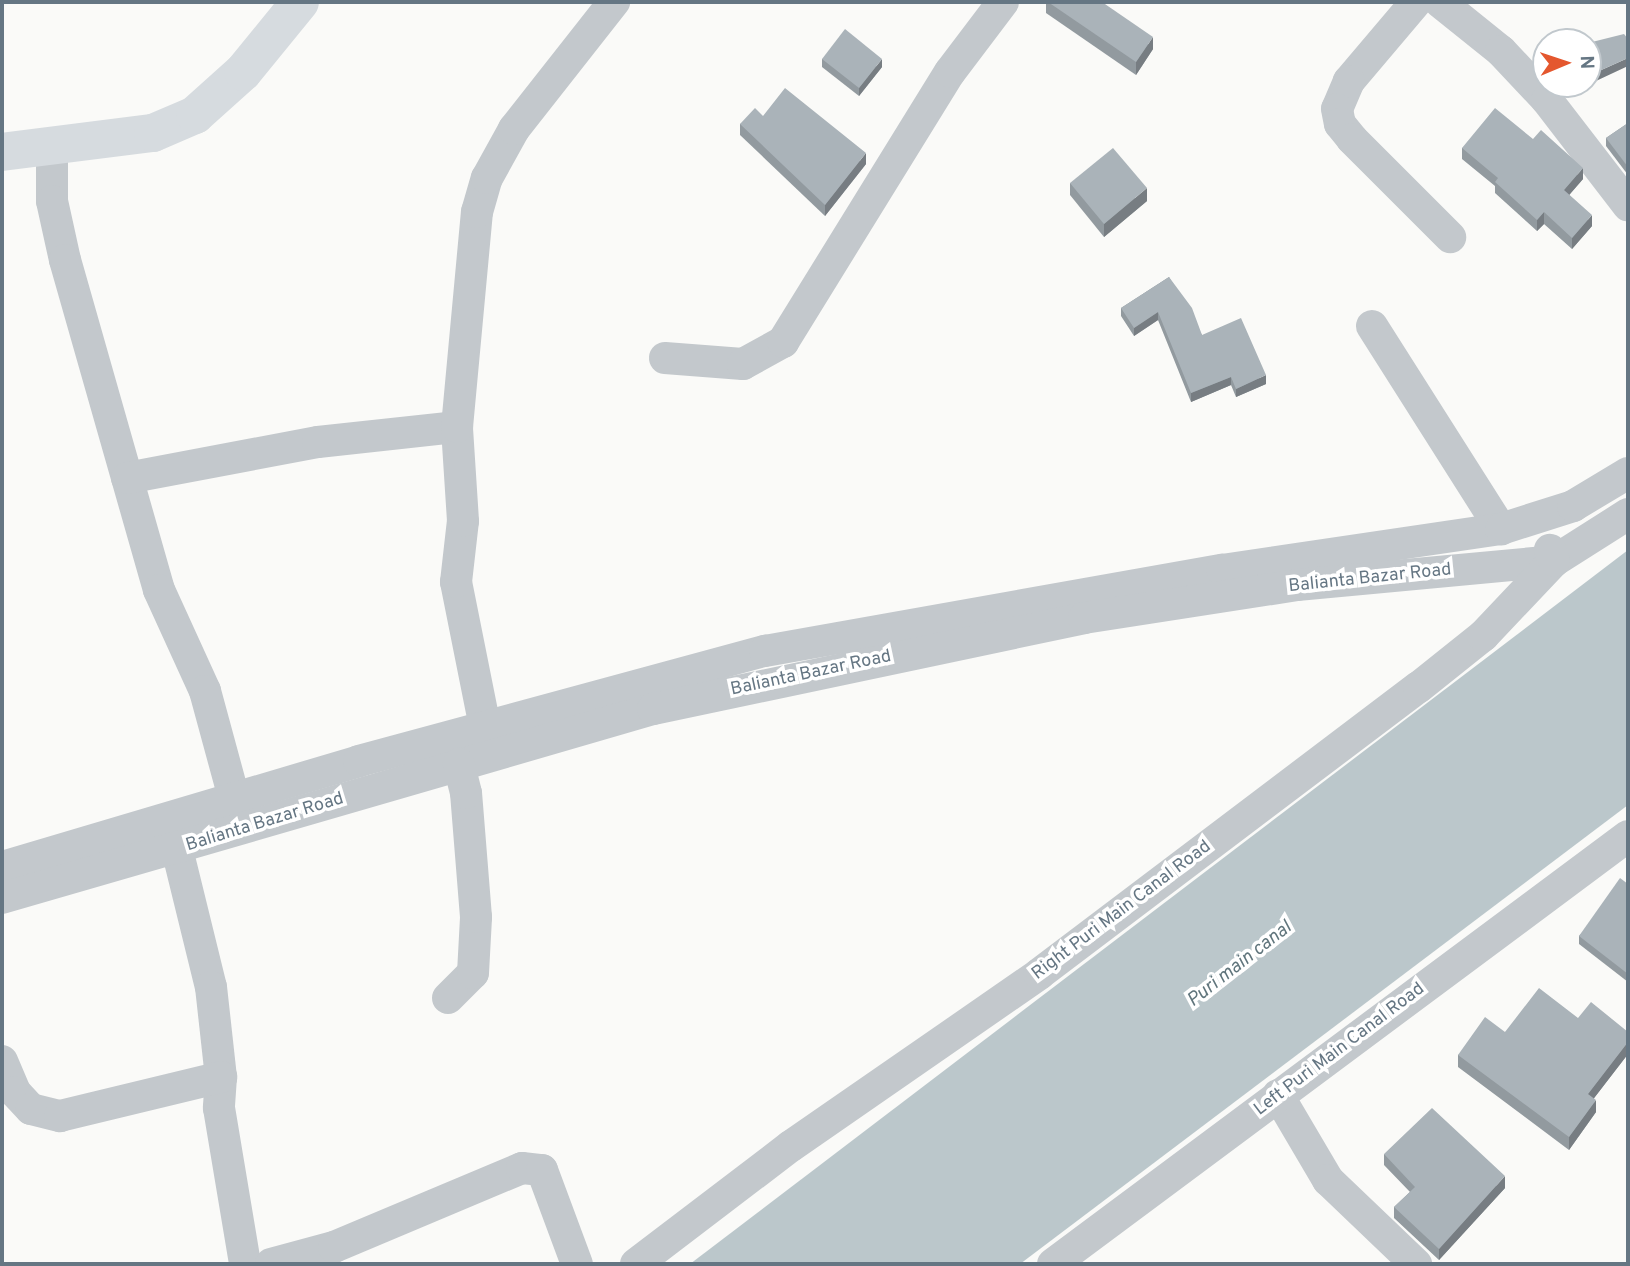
<!DOCTYPE html>
<html>
<head>
<meta charset="utf-8">
<style>
  body { margin:0 }
  #map { position:relative; width:1630px; height:1266px; overflow:hidden; background:#fafaf8; font-family:Overpass,sans-serif }
  div>[style] { position:absolute }
  [style*='--x'] { left:calc(var(--x)*1px); top:calc(var(--y)*1px); width:calc(var(--w)*1px); rotate:calc(var(--a)*1deg) }
  .water>* { inset:0; background:#bbc7cb }
  .minor>* { height:32px; margin:-16px; padding:0 16px; transform-origin:16px; border-radius:16px; background:#c3c8cc }
  .major>* { height:38px; margin:-19px; padding:0 19px; transform-origin:19px; border-radius:19px; background:#d6dbdf }
  .wall>* { inset:0; background:#929a9f }
  .shaded-wall>* { inset:0; background:#777d82 }
  .building>* { inset:0; background:#aab3b9 }
  span { translate:-50% -50%; white-space:nowrap; text-align:center; line-height:1.15; -webkit-text-stroke:7px #fff; paint-order:stroke }
  .street-label { font-size:18px; color:#657683 }
  .water-label { font-size:19px; color:#60757c; font-style:italic }
  .frame { position:absolute; inset:0; border:4px solid #657683; pointer-events:none }
  .north { position:absolute; left:1532px; top:28px; width:70px; height:70px; box-sizing:border-box; background:#fff; border:2px solid #c1c8cd; border-radius:50%; rotate:88deg; font-size:19px; font-weight:700; line-height:28px; text-align:center; color:#657683 }
  .north::after { content:''; display:block; margin:auto; width:24px; height:32px; background:#e4572e; clip-path:polygon(50% 0,100% 100%,50% 72%,0 100%) }
</style>
</head>
<body>
<div id="map">
  <div class="water">
    <i style="clip-path:polygon(1628px 550px,1628px 805px,1020px 1264px,690px 1264px)"></i>
  </div>
  <div class="minor">
    <i style="--x:1416;--y:2;--w:104;--a:130.3"></i>
    <i style="--x:1349;--y:81;--w:30;--a:113"></i>
    <i style="--x:1337;--y:109;--w:15;--a:79"></i>
    <i style="--x:1340;--y:124;--w:19;--a:51"></i>
    <i style="--x:1352;--y:139;--w:139;--a:45"></i>
    <i style="--x:1440;--y:2;--w:78;--a:38.8"></i>
    <i style="--x:1501;--y:51;--w:67;--a:46.8"></i>
    <i style="--x:1547;--y:100;--w:133;--a:52.4"></i>
    <i style="--x:52;--y:148;--w:53;--a:90"></i>
    <i style="--x:52;--y:201;--w:60;--a:77.6"></i>
    <i style="--x:65;--y:260;--w:343;--a:74.1"></i>
    <i style="--x:159;--y:590;--w:111;--a:65.5"></i>
    <i style="--x:205;--y:691;--w:111;--a:74.8"></i>
    <i style="--x:1372;--y:326;--w:241;--a:57.6"></i>
    <i style="--x:665;--y:358;--w:78;--a:4.4"></i>
    <i style="--x:743;--y:364;--w:46;--a:-28.8"></i>
    <i style="--x:783;--y:342;--w:317;--a:-58.3"></i>
    <i style="--x:950;--y:72;--w:88;--a:-52.9"></i>
    <i style="--x:127;--y:478;--w:194;--a:-10.7"></i>
    <i style="--x:318;--y:442;--w:140;--a:-6.2"></i>
    <i style="--x:485;--y:727;--w:148;--a:-101.3"></i>
    <i style="--x:456;--y:582;--w:61;--a:-83.5"></i>
    <i style="--x:463;--y:521;--w:94;--a:-93.7"></i>
    <i style="--x:457;--y:427;--w:216;--a:-84.7"></i>
    <i style="--x:477;--y:212;--w:35;--a:-74"></i>
    <i style="--x:487;--y:178;--w:56;--a:-61.1"></i>
    <i style="--x:514;--y:129;--w:162;--a:-51.8"></i>
    <i style="--x:177;--y:849;--w:142;--a:76.2"></i>
    <i style="--x:211;--y:987;--w:91;--a:83.7"></i>
    <i style="--x:221;--y:1077;--w:31;--a:94"></i>
    <i style="--x:219;--y:1108;--w:158;--a:80.5"></i>
    <i style="--x:2;--y:867;--w:372;--a:-16.5"></i>
    <i style="--x:359;--y:761;--w:421;--a:-15.2"></i>
    <i style="--x:765;--y:651;--w:464;--a:-10.1"></i>
    <i style="--x:1222;--y:570;--w:282;--a:-8.4"></i>
    <i style="--x:1501;--y:529;--w:76;--a:-17.7"></i>
    <i style="--x:1573;--y:506;--w:64;--a:-31"></i>
    <i style="--x:2;--y:898;--w:678;--a:-16.19"></i>
    <i style="--x:653;--y:709;--w:441;--a:-11.9"></i>
    <i style="--x:1084;--y:618;--w:216;--a:-8.8"></i>
    <i style="--x:1297;--y:585;--w:258;--a:-5.3"></i>
    <i style="--x:1554;--y:561;--w:88;--a:-32.4"></i>
    <i style="--x:448;--y:998;--w:35;--a:-45"></i>
    <i style="--x:473;--y:973;--w:56;--a:-86.9"></i>
    <i style="--x:476;--y:917;--w:124;--a:-94.6"></i>
    <i style="--x:466;--y:793;--w:30;--a:-104"></i>
    <i style="--x:2;--y:1061;--w:34;--a:67"></i>
    <i style="--x:15;--y:1092;--w:23;--a:47"></i>
    <i style="--x:31;--y:1109;--w:30;--a:14"></i>
    <i style="--x:60;--y:1116;--w:166;--a:-13.6"></i>
    <i style="--x:1278;--y:1095;--w:99;--a:59.5"></i>
    <i style="--x:1328;--y:1180;--w:122;--a:43.7"></i>
    <i style="--x:271;--y:1264;--w:65;--a:-15.1"></i>
    <i style="--x:334;--y:1247;--w:204;--a:-22.8"></i>
    <i style="--x:522;--y:1168;--w:20;--a:6"></i>
    <i style="--x:542;--y:1170;--w:100;--a:69.6"></i>
    <i style="--x:636;--y:1264;--w:195;--a:-37.3"></i>
    <i style="--x:791;--y:1146;--w:302;--a:-34.7"></i>
    <i style="--x:1039;--y:974;--w:476;--a:-37.1"></i>
    <i style="--x:1419;--y:687;--w:82;--a:-38.6"></i>
    <i style="--x:1483;--y:636;--w:103;--a:-46.6"></i>
    <i style="--x:1554;--y:561;--w:12;--a:-110"></i>
    <i style="--x:1053;--y:1264;--w:717;--a:-36.66"></i>
  </div>
  <div class="major">
    <i style="--x:2;--y:152;--w:152;--a:-7.2"></i>
    <i style="--x:153;--y:133;--w:46;--a:-23.2"></i>
    <i style="--x:195;--y:115;--w:64;--a:-41.9"></i>
    <i style="--x:243;--y:72;--w:90;--a:-50.8"></i>
  </div>
  <div class="wall">
    <i style="clip-path:polygon(1046px 2px,1102px 2px,1153px 49px,1136px 75px,1046px 13px)"></i>
    <i style="clip-path:polygon(1546px 52px,1546px 70px,1540px 62px,1540px 54px)"></i>
    <i style="clip-path:polygon(822px 59px,882px 67px,859px 96px,822px 67px)"></i>
    <i style="clip-path:polygon(1557px 84px,1588px 84px,1566px 95px)"></i>
    <i style="clip-path:polygon(763px 116px,866px 164px,825px 216px,740px 135px,740px 124px)"></i>
    <i style="clip-path:polygon(1628px 123px,1628px 175px,1606px 146px,1606px 138px)"></i>
    <i style="clip-path:polygon(1533px 139px,1583px 179px,1569px 195px,1592px 226px,1572px 249px,1544px 224px,1537px 231px,1495px 193px,1495px 186px,1462px 159px,1462px 148px)"></i>
    <i style="clip-path:polygon(1070px 183px,1147px 201px,1104px 237px,1070px 195px)"></i>
    <i style="clip-path:polygon(1169px 277px,1202px 335px,1266px 384px,1236px 397px,1231px 385px,1191px 402px,1158px 320px,1134px 336px,1121px 316px,1121px 308px)"></i>
    <i style="clip-path:polygon(1628px 884px,1628px 982px,1579px 944px,1579px 936px)"></i>
    <i style="clip-path:polygon(1578px 1018px,1628px 1032px,1628px 1054px,1594px 1098px,1596px 1112px,1569px 1150px,1458px 1067px,1458px 1055px,1505px 1032px)"></i>
    <i style="clip-path:polygon(1384px 1154px,1505px 1188px,1439px 1260px,1394px 1218px,1394px 1207px,1410px 1192px,1384px 1165px)"></i>
  </div>
  <div class="shaded-wall">
    <i style="clip-path:polygon(1153px 37px,1153px 49px,1136px 75px,1136px 62px)"></i>
    <i style="clip-path:polygon(1628px 58px,1628px 66px,1566px 95px,1566px 86px,1571px 84px,1588px 84px,1588px 76px)"></i>
    <i style="clip-path:polygon(882px 59px,882px 67px,859px 96px,859px 88px)"></i>
    <i style="clip-path:polygon(866px 153px,866px 164px,825px 216px,825px 205px)"></i>
    <i style="clip-path:polygon(1583px 168px,1583px 179px,1564px 201px,1564px 190px)"></i>
    <i style="clip-path:polygon(1147px 188px,1147px 201px,1104px 237px,1104px 224px)"></i>
    <i style="clip-path:polygon(1544px 212px,1544px 224px,1537px 231px,1537px 220px)"></i>
    <i style="clip-path:polygon(1592px 215px,1592px 226px,1572px 249px,1572px 238px)"></i>
    <i style="clip-path:polygon(1158px 312px,1158px 320px,1134px 336px,1134px 328px)"></i>
    <i style="clip-path:polygon(1266px 375px,1266px 384px,1236px 397px,1236px 389px)"></i>
    <i style="clip-path:polygon(1231px 377px,1231px 385px,1191px 402px,1191px 393px)"></i>
    <i style="clip-path:polygon(1628px 1042px,1628px 1054px,1588px 1106px,1588px 1094px)"></i>
    <i style="clip-path:polygon(1596px 1100px,1596px 1112px,1569px 1150px,1569px 1137px)"></i>
    <i style="clip-path:polygon(1505px 1176px,1505px 1188px,1439px 1260px,1439px 1249px)"></i>
  </div>
  <div class="building">
    <i style="clip-path:polygon(1048px 2px,1102px 2px,1153px 37px,1136px 62px)"></i>
    <i style="clip-path:polygon(845px 29px,882px 59px,859px 88px,822px 59px)"></i>
    <i style="clip-path:polygon(1624px 34px,1628px 39px,1628px 58px,1588px 76px,1588px 43px)"></i>
    <i style="clip-path:polygon(1546px 52px,1546px 62px,1540px 54px)"></i>
    <i style="clip-path:polygon(785px 88px,866px 153px,825px 205px,740px 124px,755px 108px,763px 116px)"></i>
    <i style="clip-path:polygon(1495px 108px,1533px 139px,1541px 130px,1583px 168px,1564px 190px,1592px 215px,1572px 238px,1544px 212px,1537px 220px,1495px 182px,1498px 178px,1462px 148px)"></i>
    <i style="clip-path:polygon(1628px 123px,1628px 167px,1606px 138px)"></i>
    <i style="clip-path:polygon(1113px 148px,1147px 188px,1104px 224px,1070px 183px)"></i>
    <i style="clip-path:polygon(1169px 277px,1192px 308px,1202px 335px,1241px 318px,1266px 375px,1236px 389px,1231px 377px,1191px 393px,1158px 312px,1134px 328px,1121px 308px)"></i>
    <i style="clip-path:polygon(1620px 878px,1628px 884px,1628px 974px,1579px 936px)"></i>
    <i style="clip-path:polygon(1539px 988px,1578px 1018px,1591px 1002px,1628px 1032px,1628px 1042px,1588px 1094px,1596px 1100px,1569px 1137px,1458px 1055px,1485px 1017px,1505px 1032px)"></i>
    <i style="clip-path:polygon(1432px 1108px,1505px 1176px,1439px 1249px,1394px 1207px,1415px 1187px,1384px 1154px)"></i>
  </div>
  <div class="street-label">
    <span style="left:1370px;top:579px;rotate:-6deg">Balianta Bazar Road</span>
    <span style="left:811px;top:674px;rotate:-12deg">Balianta Bazar Road</span>
    <span style="left:265px;top:823px;rotate:-17deg">Balianta Bazar Road</span>
    <span style="left:1122px;top:911px;rotate:-37deg">Right Puri Main Canal Road</span>
    <span style="left:1340px;top:1050px;rotate:-37deg">Left Puri Main Canal Road</span>
  </div>
  <div class="water-label">
    <span style="left:1240px;top:965px;rotate:-38deg">Puri main canal</span>
  </div>
  <div class="frame"></div>
  <div class="north">N</div>
</div>
</body>
</html>
